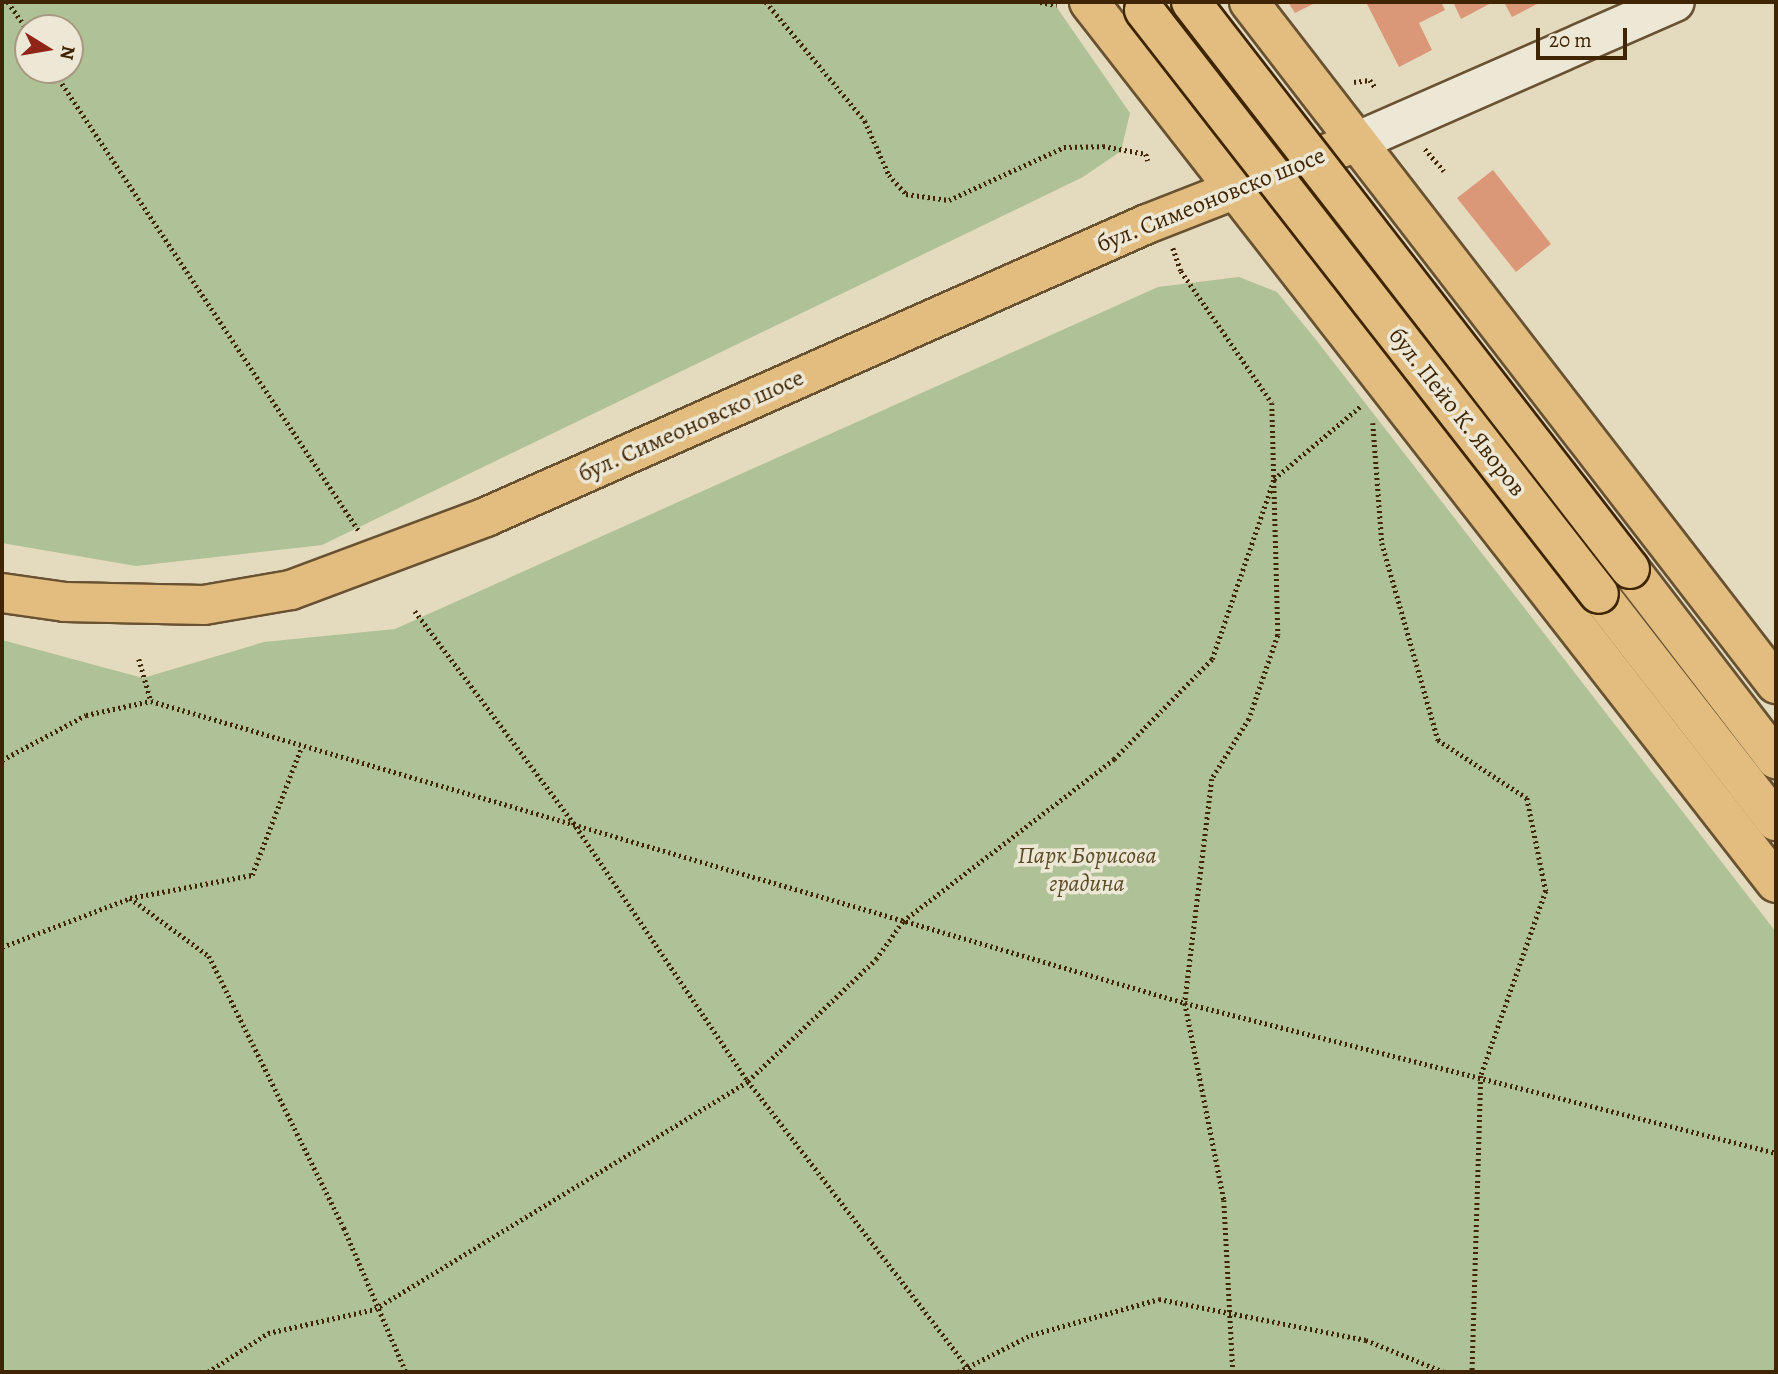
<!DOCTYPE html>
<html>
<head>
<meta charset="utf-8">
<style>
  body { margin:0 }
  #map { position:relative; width:1778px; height:1374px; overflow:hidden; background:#e4dabe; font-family:Alegreya,serif }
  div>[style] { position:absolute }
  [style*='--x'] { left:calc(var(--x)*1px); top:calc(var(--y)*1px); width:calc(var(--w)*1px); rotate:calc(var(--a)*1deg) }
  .green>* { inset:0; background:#afc196 }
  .building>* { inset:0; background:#db9879 }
  .path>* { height:4.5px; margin-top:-2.25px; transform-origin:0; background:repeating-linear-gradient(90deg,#3f2504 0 2px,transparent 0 5.5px) }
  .roads { filter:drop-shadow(2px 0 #685232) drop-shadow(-2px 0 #685232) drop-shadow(0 2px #685232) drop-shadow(0 -2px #685232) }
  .minor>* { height:38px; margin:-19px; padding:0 19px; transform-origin:19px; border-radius:19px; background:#ede7d5 }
  .major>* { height:38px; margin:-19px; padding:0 19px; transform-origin:19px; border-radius:19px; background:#e2bd7f }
  .bridges { filter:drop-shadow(2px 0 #3f2504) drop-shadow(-2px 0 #3f2504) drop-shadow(0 2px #3f2504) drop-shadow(0 -2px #3f2504) }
  .major-bridge>* { height:38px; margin:-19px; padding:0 19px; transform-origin:19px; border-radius:19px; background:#e2bd7f }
  span { translate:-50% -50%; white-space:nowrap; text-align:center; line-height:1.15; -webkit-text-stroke:7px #ede7d5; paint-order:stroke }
  .street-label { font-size:24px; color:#3f2504 }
  .park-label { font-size:24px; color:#5b4c28; font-style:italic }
  .frame { position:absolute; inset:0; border:4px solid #3f2504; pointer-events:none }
  .north { position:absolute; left:14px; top:14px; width:70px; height:70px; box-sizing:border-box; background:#ede7d5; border:2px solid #a79981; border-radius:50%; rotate:101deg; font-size:19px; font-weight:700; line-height:28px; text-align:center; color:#3f2504 }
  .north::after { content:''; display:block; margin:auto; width:24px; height:32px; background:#8f2418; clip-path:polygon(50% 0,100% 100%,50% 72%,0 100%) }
  .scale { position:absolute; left:1536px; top:28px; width:91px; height:32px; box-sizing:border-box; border:4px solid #3f2504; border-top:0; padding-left:9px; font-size:21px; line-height:24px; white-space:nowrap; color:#3f2504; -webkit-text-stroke:5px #ede7d5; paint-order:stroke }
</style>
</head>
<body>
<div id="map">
  <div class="green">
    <i style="clip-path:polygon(evenodd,2px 2px,1053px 2px,1130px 113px,1121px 151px,1083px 177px,322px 545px,136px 566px,2px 543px,2px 2px,28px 28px,70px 28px,70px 70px,28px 70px,28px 28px)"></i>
    <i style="clip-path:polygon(1239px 277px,1277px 292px,1317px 341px,1776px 932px,1776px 1372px,2px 1372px,2px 640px,143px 678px,264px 642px,395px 629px,1158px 287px)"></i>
  </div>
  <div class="building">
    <i style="clip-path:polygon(1288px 2px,1317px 2px,1295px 13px)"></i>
    <i style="clip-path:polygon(1366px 2px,1441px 2px,1445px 10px,1419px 23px,1432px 50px,1399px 67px)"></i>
    <i style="clip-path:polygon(1453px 2px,1493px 2px,1461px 19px)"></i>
    <i style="clip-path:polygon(1504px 2px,1541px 2px,1512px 17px)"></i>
    <i style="clip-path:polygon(1493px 170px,1551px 244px,1516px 272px,1457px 198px)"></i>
  </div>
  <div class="path">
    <i style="--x:8;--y:2;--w:35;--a:55"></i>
    <i style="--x:766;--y:2;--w:155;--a:50.2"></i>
    <i style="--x:865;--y:121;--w:59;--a:66"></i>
    <i style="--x:889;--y:175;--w:25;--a:48"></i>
    <i style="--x:906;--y:194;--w:43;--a:7.9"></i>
    <i style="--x:949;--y:200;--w:127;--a:-24.7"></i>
    <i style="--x:1064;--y:147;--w:39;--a:-1"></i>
    <i style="--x:1103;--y:146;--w:44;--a:10.5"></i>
    <i style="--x:1146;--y:154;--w:7;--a:74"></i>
    <i style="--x:1040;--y:2;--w:17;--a:10"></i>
    <i style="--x:53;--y:70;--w:553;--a:56.42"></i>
    <i style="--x:1354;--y:82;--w:16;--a:-7"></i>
    <i style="--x:1370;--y:80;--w:9;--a:54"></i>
    <i style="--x:1425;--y:149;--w:29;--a:49"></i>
    <i style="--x:1173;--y:248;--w:24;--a:71"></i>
    <i style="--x:1181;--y:271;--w:160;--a:55.4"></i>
    <i style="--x:1272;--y:403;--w:232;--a:88.5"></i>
    <i style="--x:1278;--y:635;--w:89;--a:109"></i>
    <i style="--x:1249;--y:719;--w:70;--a:121.7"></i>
    <i style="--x:1212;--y:779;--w:226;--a:96.9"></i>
    <i style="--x:1185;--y:1003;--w:201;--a:78.8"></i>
    <i style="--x:1224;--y:1200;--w:172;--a:87"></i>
    <i style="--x:1373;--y:423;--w:120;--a:85.7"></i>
    <i style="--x:1382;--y:543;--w:205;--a:74.1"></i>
    <i style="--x:1438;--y:740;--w:106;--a:33.1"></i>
    <i style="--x:1527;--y:798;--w:95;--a:78.5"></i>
    <i style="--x:1546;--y:891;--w:196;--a:109.4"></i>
    <i style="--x:1481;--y:1076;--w:296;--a:91.7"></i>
    <i style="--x:415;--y:611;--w:264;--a:53.2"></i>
    <i style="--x:573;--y:822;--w:313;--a:56"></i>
    <i style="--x:748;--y:1081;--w:367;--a:52.5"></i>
    <i style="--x:139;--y:659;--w:44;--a:74.1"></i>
    <i style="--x:2;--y:760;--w:95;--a:-28.2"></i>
    <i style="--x:86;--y:715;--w:66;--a:-12.2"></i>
    <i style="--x:151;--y:701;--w:1077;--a:16.28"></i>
    <i style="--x:1185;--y:1003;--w:610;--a:14.24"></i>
    <i style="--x:130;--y:898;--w:98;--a:36.3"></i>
    <i style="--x:209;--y:956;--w:304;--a:63.6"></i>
    <i style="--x:344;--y:1228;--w:157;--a:66.7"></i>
    <i style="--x:2;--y:947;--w:137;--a:-20.9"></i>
    <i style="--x:130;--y:898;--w:124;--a:-10.7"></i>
    <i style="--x:252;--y:875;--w:136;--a:-68.9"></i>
    <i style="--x:208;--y:1372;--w:72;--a:-33"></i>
    <i style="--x:268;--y:1333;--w:110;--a:-12.6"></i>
    <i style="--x:375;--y:1309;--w:437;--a:-31.4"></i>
    <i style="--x:748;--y:1081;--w:177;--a:-43.6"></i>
    <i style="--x:876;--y:959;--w:47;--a:-54.6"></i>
    <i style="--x:903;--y:921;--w:266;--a:-37.5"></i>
    <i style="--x:1114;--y:759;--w:140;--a:-45.6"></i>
    <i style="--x:1212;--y:659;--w:190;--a:-71"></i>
    <i style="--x:1274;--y:479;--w:115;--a:-40.1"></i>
    <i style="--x:958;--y:1372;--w:82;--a:-26.9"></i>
    <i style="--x:1031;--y:1335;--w:133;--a:-15.7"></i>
    <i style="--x:1159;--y:1299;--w:211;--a:11.2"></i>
    <i style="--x:1366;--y:1340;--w:84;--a:22.3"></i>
  </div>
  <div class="roads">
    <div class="minor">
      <i style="--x:1356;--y:142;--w:348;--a:-23.7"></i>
    </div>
    <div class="major">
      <i style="--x:1089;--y:2;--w:1117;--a:52.05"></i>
      <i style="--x:1249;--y:2;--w:862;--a:52.31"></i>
      <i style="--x:1630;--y:569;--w:240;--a:52.5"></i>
      <i style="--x:2;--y:593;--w:64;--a:8.1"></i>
      <i style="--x:65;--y:602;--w:139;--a:1.2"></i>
      <i style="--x:204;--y:605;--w:88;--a:-9.8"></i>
      <i style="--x:291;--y:590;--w:208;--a:-20.5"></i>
      <i style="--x:486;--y:517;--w:723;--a:-23.91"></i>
      <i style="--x:1147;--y:224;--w:225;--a:-21.4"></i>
      <i style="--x:1599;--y:594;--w:288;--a:52.1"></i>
    </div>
  </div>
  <div class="bridges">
    <div class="major-bridge">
      <i style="--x:1191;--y:2;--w:717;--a:52.25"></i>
      <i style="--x:1144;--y:10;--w:740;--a:52.08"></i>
    </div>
  </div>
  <div class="street-label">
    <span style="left:1211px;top:200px;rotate:-22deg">бул. Симеоновско шосе</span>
    <span style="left:1457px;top:412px;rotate:52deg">бул. Пейо К. Яворов</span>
    <span style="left:691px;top:426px;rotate:-24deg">бул. Симеоновско шосе</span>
  </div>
  <div class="park-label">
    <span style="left:1087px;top:870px">Парк Борисова<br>градина</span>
  </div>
  <div class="frame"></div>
  <div class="north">N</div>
  <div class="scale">20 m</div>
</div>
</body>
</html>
